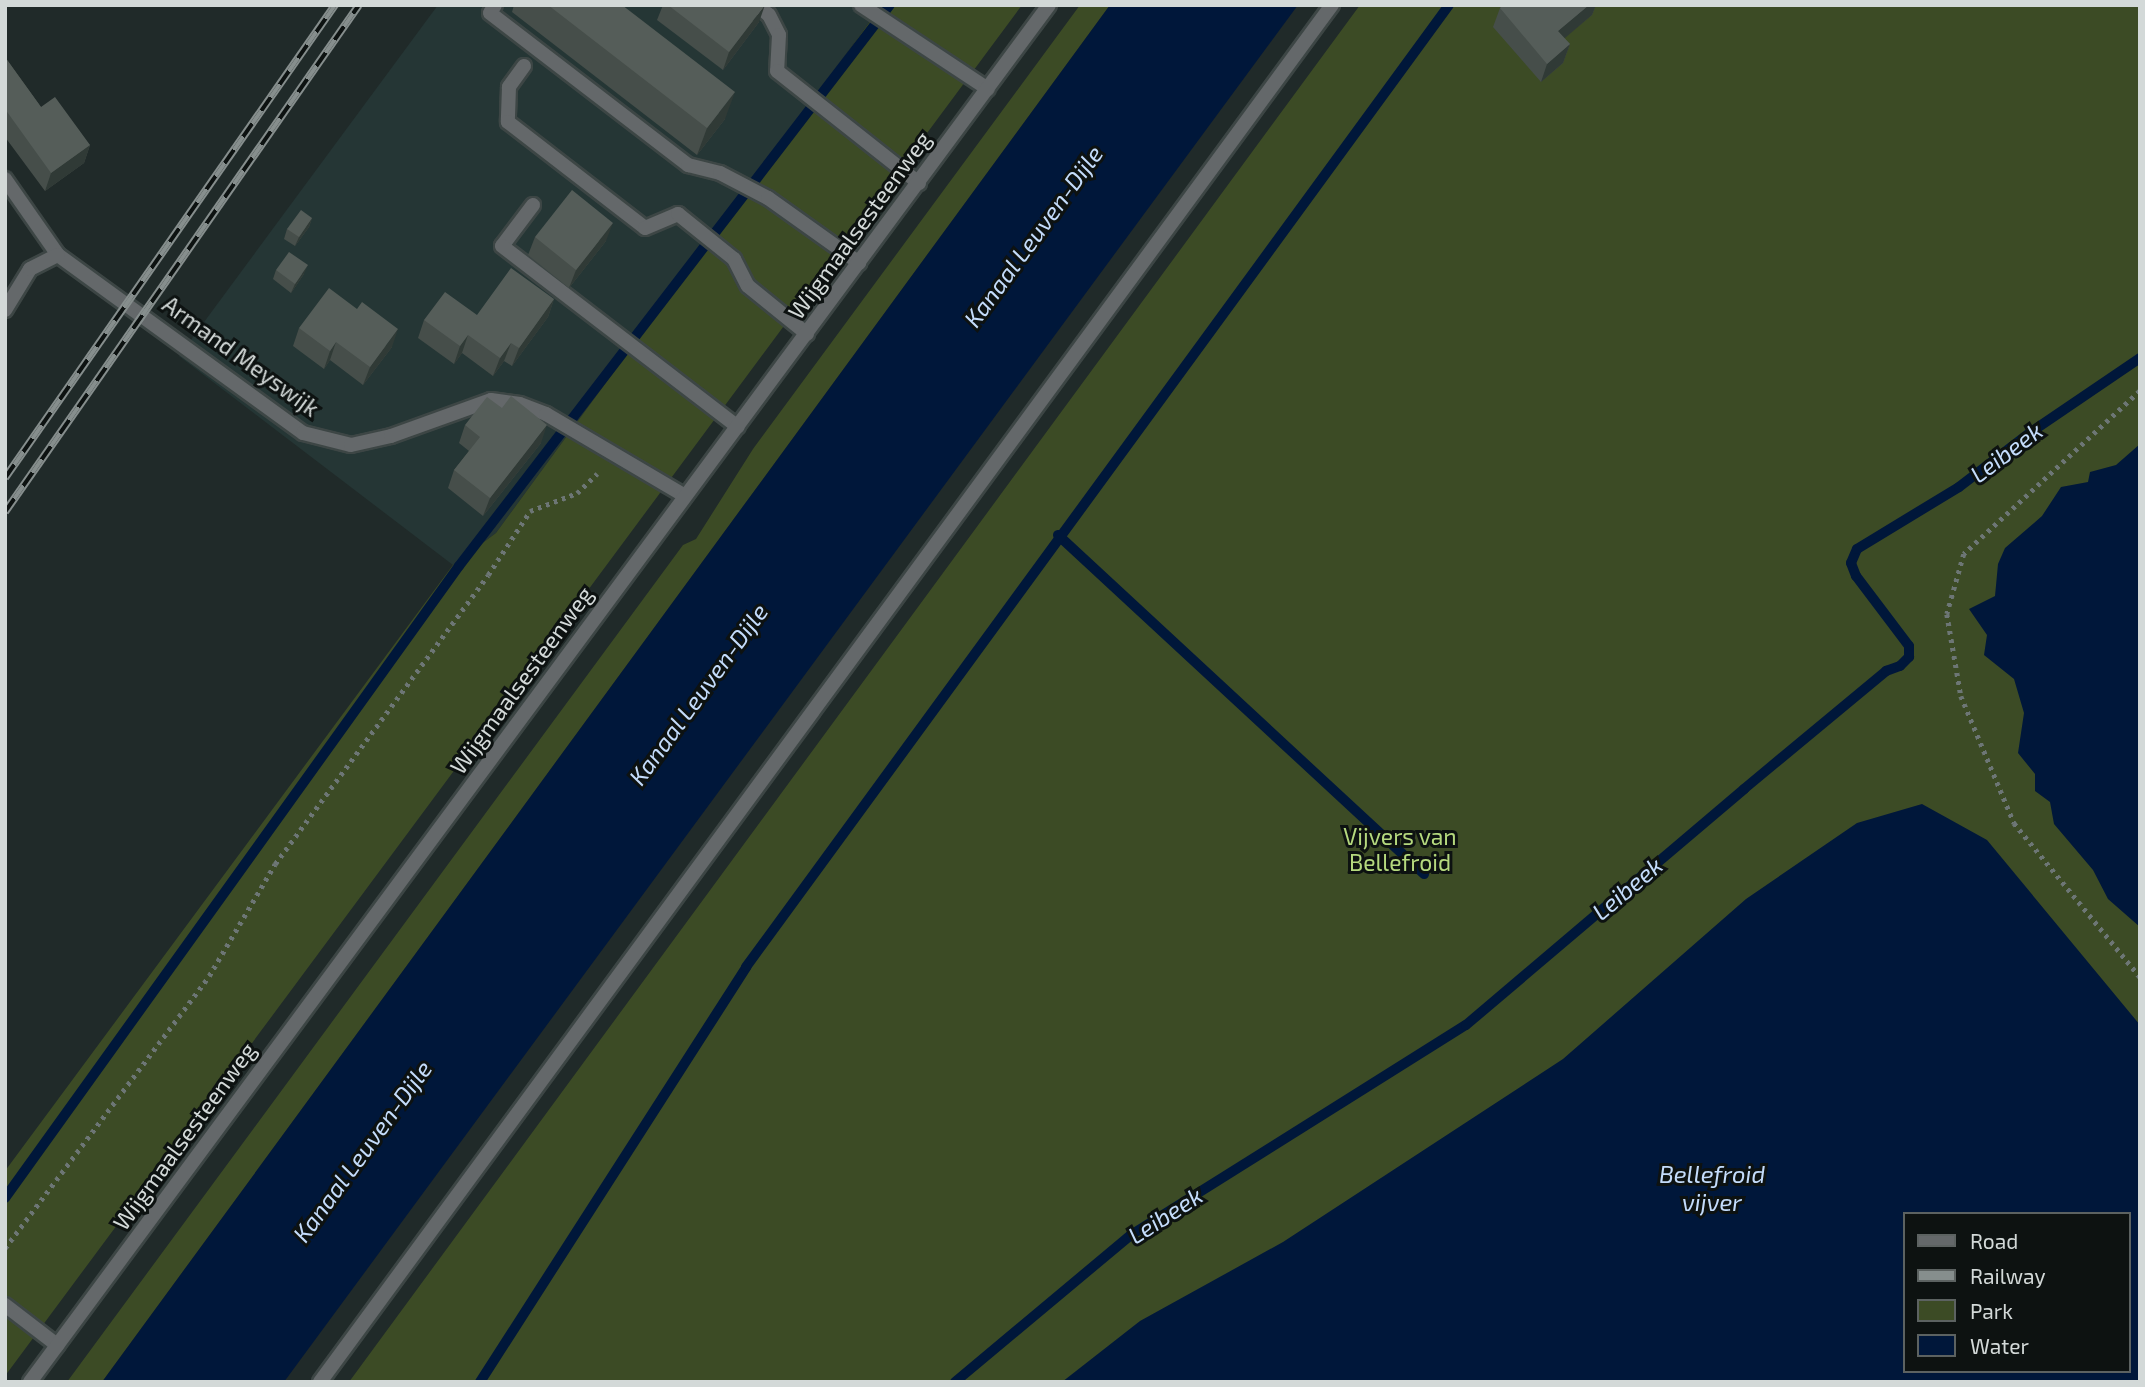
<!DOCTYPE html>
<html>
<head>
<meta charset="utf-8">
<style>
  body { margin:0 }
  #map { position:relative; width:2145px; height:1387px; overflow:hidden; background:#202a29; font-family:"Exo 2",sans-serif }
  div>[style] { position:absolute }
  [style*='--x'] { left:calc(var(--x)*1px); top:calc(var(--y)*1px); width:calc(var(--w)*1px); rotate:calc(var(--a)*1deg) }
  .built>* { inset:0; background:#253635 }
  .green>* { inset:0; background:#3c4b25 }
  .water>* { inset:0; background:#00173a }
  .stream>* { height:10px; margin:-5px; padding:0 5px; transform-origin:5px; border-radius:5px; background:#00173a }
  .path>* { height:4.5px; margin-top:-2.25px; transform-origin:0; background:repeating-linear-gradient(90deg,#6d7675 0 3.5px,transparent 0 8.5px) }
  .roads { filter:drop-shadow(2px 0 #3d4645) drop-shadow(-2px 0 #3d4645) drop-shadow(0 2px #3d4645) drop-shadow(0 -2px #3d4645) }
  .service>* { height:14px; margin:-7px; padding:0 7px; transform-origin:7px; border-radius:7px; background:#64686a }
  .minor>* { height:14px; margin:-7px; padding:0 7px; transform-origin:7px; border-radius:7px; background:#64686a }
  .tertiary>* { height:14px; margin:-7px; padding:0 7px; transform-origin:7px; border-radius:7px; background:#64686a }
  .rail>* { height:8px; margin-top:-4px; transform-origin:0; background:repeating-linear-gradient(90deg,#0d1211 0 16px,#868e8d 0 32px); box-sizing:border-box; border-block:2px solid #868e8d }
  .wall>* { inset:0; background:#464e4a }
  .shaded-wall>* { inset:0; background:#303a36 }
  .building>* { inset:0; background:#555d59 }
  span { translate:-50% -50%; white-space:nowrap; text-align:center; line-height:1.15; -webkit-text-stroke:6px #0d1211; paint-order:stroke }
  .street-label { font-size:23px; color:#d3d9d8 }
  .park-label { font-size:23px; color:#b5d97e }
  .water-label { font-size:24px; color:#c4dcfb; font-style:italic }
  .frame { position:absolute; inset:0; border:7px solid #d3d9d8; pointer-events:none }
  .legend { position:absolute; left:1903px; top:1212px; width:228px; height:161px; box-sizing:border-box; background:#0d1211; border:2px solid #5c6261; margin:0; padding:9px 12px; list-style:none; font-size:21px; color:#d3d9d8 }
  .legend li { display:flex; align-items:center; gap:14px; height:35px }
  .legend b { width:35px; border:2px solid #5c6261 }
</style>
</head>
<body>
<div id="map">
  <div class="built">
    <i style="clip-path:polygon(438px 5px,882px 5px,496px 533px,453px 565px,179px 356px)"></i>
  </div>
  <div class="green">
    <i style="clip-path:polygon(882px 5px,1022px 5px,5px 1376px,5px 1171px,453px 565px,496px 533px)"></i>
    <i style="clip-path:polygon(1080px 5px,1110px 5px,102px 1382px,67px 1382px,683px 545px,696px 539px,753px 449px)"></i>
    <i style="clip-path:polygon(evenodd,1360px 5px,2140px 5px,2140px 1382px,349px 1382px,1360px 5px,1905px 1214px,2129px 1214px,2129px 1371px,1905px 1371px,1905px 1214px)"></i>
  </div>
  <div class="water">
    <i style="clip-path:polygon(1110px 5px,1298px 5px,284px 1382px,102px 1382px)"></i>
    <i style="clip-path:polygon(2140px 444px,2140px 927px,2108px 899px,2093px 870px,2054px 824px,2050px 802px,2035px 791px,2035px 774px,2018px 753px,2024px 713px,2014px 679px,1984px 655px,1987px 635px,1969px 609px,1995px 596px,1998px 564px,2005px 548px,2042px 516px,2061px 487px,2088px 482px,2090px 472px,2116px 465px)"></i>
    <i style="clip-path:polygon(evenodd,1922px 804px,1987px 840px,2140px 1025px,2140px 1382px,1062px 1382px,1140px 1321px,1283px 1242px,1563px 1059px,1746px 899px,1857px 823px,1922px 804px,1905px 1214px,2129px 1214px,2129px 1371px,1905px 1371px,1905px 1214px)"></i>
  </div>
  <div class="stream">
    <i style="--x:1058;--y:535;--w:499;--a:42.8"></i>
    <i style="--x:5;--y:1198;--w:778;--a:-54.31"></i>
    <i style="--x:459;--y:566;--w:707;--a:-52.47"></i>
    <i style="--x:480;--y:1382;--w:493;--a:-57.3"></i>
    <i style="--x:746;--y:967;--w:1191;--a:-53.84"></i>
    <i style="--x:955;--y:1382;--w:229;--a:-39.9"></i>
    <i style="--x:1131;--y:1235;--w:395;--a:-32.1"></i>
    <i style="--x:1466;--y:1025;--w:365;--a:-40.3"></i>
    <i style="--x:1744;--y:789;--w:185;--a:-39.7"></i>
    <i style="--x:1886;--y:671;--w:15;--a:-20"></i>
    <i style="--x:1900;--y:666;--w:13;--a:-45"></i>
    <i style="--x:1909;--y:657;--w:11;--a:-90"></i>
    <i style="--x:1909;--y:646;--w:88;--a:-127.1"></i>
    <i style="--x:1856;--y:576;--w:14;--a:-111"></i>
    <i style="--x:1851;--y:563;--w:15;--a:-67"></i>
    <i style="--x:1857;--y:549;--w:119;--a:-31.3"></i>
    <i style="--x:1959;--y:487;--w:91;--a:-37.4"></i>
    <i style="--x:2031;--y:432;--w:132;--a:-34.2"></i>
  </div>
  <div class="path">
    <i style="--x:2140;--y:391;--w:240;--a:137.2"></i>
    <i style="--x:1964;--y:554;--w:62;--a:105.8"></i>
    <i style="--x:1947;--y:614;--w:83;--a:80.3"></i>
    <i style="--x:1961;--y:696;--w:138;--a:67.3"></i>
    <i style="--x:2014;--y:823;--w:199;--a:50.7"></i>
    <i style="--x:5;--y:1248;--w:340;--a:-53.1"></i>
    <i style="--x:209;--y:976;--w:130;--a:-59.5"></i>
    <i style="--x:275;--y:864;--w:359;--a:-53.6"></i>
    <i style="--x:488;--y:575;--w:77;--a:-56.7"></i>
    <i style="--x:530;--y:511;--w:50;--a:-21"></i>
    <i style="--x:577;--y:493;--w:28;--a:-44"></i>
  </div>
  <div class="roads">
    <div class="service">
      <i style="--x:495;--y:5;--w:9;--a:122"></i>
      <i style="--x:490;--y:13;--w:250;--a:37.5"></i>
      <i style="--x:688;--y:165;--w:33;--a:14"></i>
      <i style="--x:720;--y:173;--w:54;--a:27.5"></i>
      <i style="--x:768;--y:198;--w:112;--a:35.5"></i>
      <i style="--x:756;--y:5;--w:16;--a:38"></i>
      <i style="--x:769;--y:15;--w:22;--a:63"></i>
      <i style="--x:779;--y:35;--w:36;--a:93"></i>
      <i style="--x:777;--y:71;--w:181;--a:38.3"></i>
      <i style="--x:861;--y:5;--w:152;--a:33.5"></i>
      <i style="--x:524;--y:66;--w:26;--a:126"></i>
      <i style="--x:509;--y:87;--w:35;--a:92"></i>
      <i style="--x:508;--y:122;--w:173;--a:37.7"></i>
      <i style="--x:645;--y:228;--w:36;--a:-23"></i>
      <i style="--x:678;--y:214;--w:72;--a:38.8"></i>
      <i style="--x:734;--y:259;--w:30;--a:63"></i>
      <i style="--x:748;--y:286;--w:76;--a:39.1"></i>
      <i style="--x:533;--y:205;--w:51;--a:127.1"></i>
      <i style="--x:502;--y:246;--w:297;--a:37.5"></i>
      <i style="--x:5;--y:1305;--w:66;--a:37.6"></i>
      <i style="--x:320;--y:1382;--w:1709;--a:-53.69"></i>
    </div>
    <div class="minor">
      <i style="--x:5;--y:179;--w:93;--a:55.1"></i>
      <i style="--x:58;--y:255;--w:303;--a:36"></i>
      <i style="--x:303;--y:433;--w:49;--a:14"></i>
      <i style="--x:351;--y:445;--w:41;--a:-12.7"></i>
      <i style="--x:391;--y:436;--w:106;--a:-19.8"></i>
      <i style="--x:491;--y:400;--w:29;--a:8"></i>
      <i style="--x:520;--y:404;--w:28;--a:21"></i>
      <i style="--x:546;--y:414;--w:161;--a:30.5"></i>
      <i style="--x:5;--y:310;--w:48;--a:-58.6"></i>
      <i style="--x:30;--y:269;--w:31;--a:-27"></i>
    </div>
    <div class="tertiary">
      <i style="--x:30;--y:1382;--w:1713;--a:-53.5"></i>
    </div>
  </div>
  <div class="rail">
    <i style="--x:5;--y:478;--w:577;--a:-55.1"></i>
    <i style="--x:5;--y:512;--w:618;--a:-55.08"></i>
  </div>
  <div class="wall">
    <i style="clip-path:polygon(514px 5px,622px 5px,725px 119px,697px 155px,512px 12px)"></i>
    <i style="clip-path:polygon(663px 5px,668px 5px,759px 22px,723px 70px,657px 20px)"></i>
    <i style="clip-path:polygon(1503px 5px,1596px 5px,1592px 15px,1564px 38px,1570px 44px,1563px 63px,1541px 82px,1493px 27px,1500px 8px)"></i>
    <i style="clip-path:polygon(5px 57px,41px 107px,90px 145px,84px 163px,45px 191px,5px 137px)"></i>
    <i style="clip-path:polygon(312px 218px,309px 227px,295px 246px,284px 239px,287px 229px)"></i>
    <i style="clip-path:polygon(535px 237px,606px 241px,569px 288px,528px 255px)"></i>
    <i style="clip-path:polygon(276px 270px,304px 274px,291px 293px,273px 279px)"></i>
    <i style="clip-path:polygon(554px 299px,548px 317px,512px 366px,504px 361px,493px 376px,462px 353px,454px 364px,418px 338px,424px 320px,477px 315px)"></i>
    <i style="clip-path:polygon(299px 328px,392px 347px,363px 385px,330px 360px,324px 369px,293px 346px)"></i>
    <i style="clip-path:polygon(465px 425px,541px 443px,483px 516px,448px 488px,454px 470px,469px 451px,459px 443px)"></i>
  </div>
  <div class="shaded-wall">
    <i style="clip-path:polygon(765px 5px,759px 22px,723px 70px,729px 52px)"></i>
    <i style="clip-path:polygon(1589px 5px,1596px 5px,1592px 15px,1552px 49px,1558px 31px)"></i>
    <i style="clip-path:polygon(1570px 44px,1563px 63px,1541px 82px,1547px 64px)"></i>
    <i style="clip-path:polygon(735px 92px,725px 119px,697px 155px,707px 128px)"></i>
    <i style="clip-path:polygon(90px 145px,84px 163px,45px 191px,51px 173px)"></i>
    <i style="clip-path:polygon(312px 218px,309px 227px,295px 246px,299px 237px)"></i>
    <i style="clip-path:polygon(613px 223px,606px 241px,569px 288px,576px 270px)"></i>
    <i style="clip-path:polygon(308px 265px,304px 274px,291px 293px,295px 284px)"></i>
    <i style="clip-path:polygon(554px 299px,548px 317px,512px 366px,519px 348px)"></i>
    <i style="clip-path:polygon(398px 329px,392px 347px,363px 385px,370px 367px)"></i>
    <i style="clip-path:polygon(468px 335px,462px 353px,454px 364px,460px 346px)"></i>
    <i style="clip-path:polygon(336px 342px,330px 360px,324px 369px,330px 351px)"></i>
    <i style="clip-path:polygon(511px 343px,504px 361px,493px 376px,500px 358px)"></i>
    <i style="clip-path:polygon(547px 425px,541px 443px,483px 516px,490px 498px)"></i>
  </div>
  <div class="building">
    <i style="clip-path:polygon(548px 5px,622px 5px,735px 92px,707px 128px)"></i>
    <i style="clip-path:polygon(668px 5px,765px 5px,729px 52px)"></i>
    <i style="clip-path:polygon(1503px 5px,1589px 5px,1558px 31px,1570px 44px,1547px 64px,1500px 8px)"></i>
    <i style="clip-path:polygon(5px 57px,41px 107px,55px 97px,90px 145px,51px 173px,5px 109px)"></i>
    <i style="clip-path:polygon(572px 190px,613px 223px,576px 270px,535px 237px)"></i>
    <i style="clip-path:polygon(301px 210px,312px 218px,299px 237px,287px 229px)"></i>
    <i style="clip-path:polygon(289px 252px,308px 265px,295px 284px,276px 270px)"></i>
    <i style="clip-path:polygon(511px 268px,554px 299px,519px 348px,511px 343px,500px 358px,468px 335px,460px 346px,424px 320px,445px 292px,477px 315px)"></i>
    <i style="clip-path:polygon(329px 288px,357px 309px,362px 302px,398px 329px,370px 367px,336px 342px,330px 351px,299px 328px)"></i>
    <i style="clip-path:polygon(511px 396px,547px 425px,490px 498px,454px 470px,480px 437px,465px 425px,487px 397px,502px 408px)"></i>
  </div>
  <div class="street-label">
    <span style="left:859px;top:225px;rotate:-54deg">Wijgmaalsesteenweg</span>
    <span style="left:241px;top:356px;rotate:36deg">Armand Meyswijk</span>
    <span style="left:521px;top:680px;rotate:-54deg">Wijgmaalsesteenweg</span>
    <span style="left:184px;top:1136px;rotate:-54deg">Wijgmaalsesteenweg</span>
  </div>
  <div class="park-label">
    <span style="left:1400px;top:849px">Vijvers van<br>Bellefroid</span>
  </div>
  <div class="water-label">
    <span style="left:1033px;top:236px;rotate:-54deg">Kanaal Leuven-Dijle</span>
    <span style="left:2006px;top:452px;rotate:-37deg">Leibeek</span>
    <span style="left:698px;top:694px;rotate:-54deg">Kanaal Leuven-Dijle</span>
    <span style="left:1627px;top:888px;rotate:-40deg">Leibeek</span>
    <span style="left:362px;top:1151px;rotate:-54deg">Kanaal Leuven-Dijle</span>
    <span style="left:1712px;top:1188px">Bellefroid<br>vijver</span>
    <span style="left:1165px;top:1215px;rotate:-33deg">Leibeek</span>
  </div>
  <div class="frame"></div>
  <ul class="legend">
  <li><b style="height:9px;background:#64686a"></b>Road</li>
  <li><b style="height:9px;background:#868e8d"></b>Railway</li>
  <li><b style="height:19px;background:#3c4b25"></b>Park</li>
  <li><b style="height:19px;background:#00173a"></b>Water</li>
  </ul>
</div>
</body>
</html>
